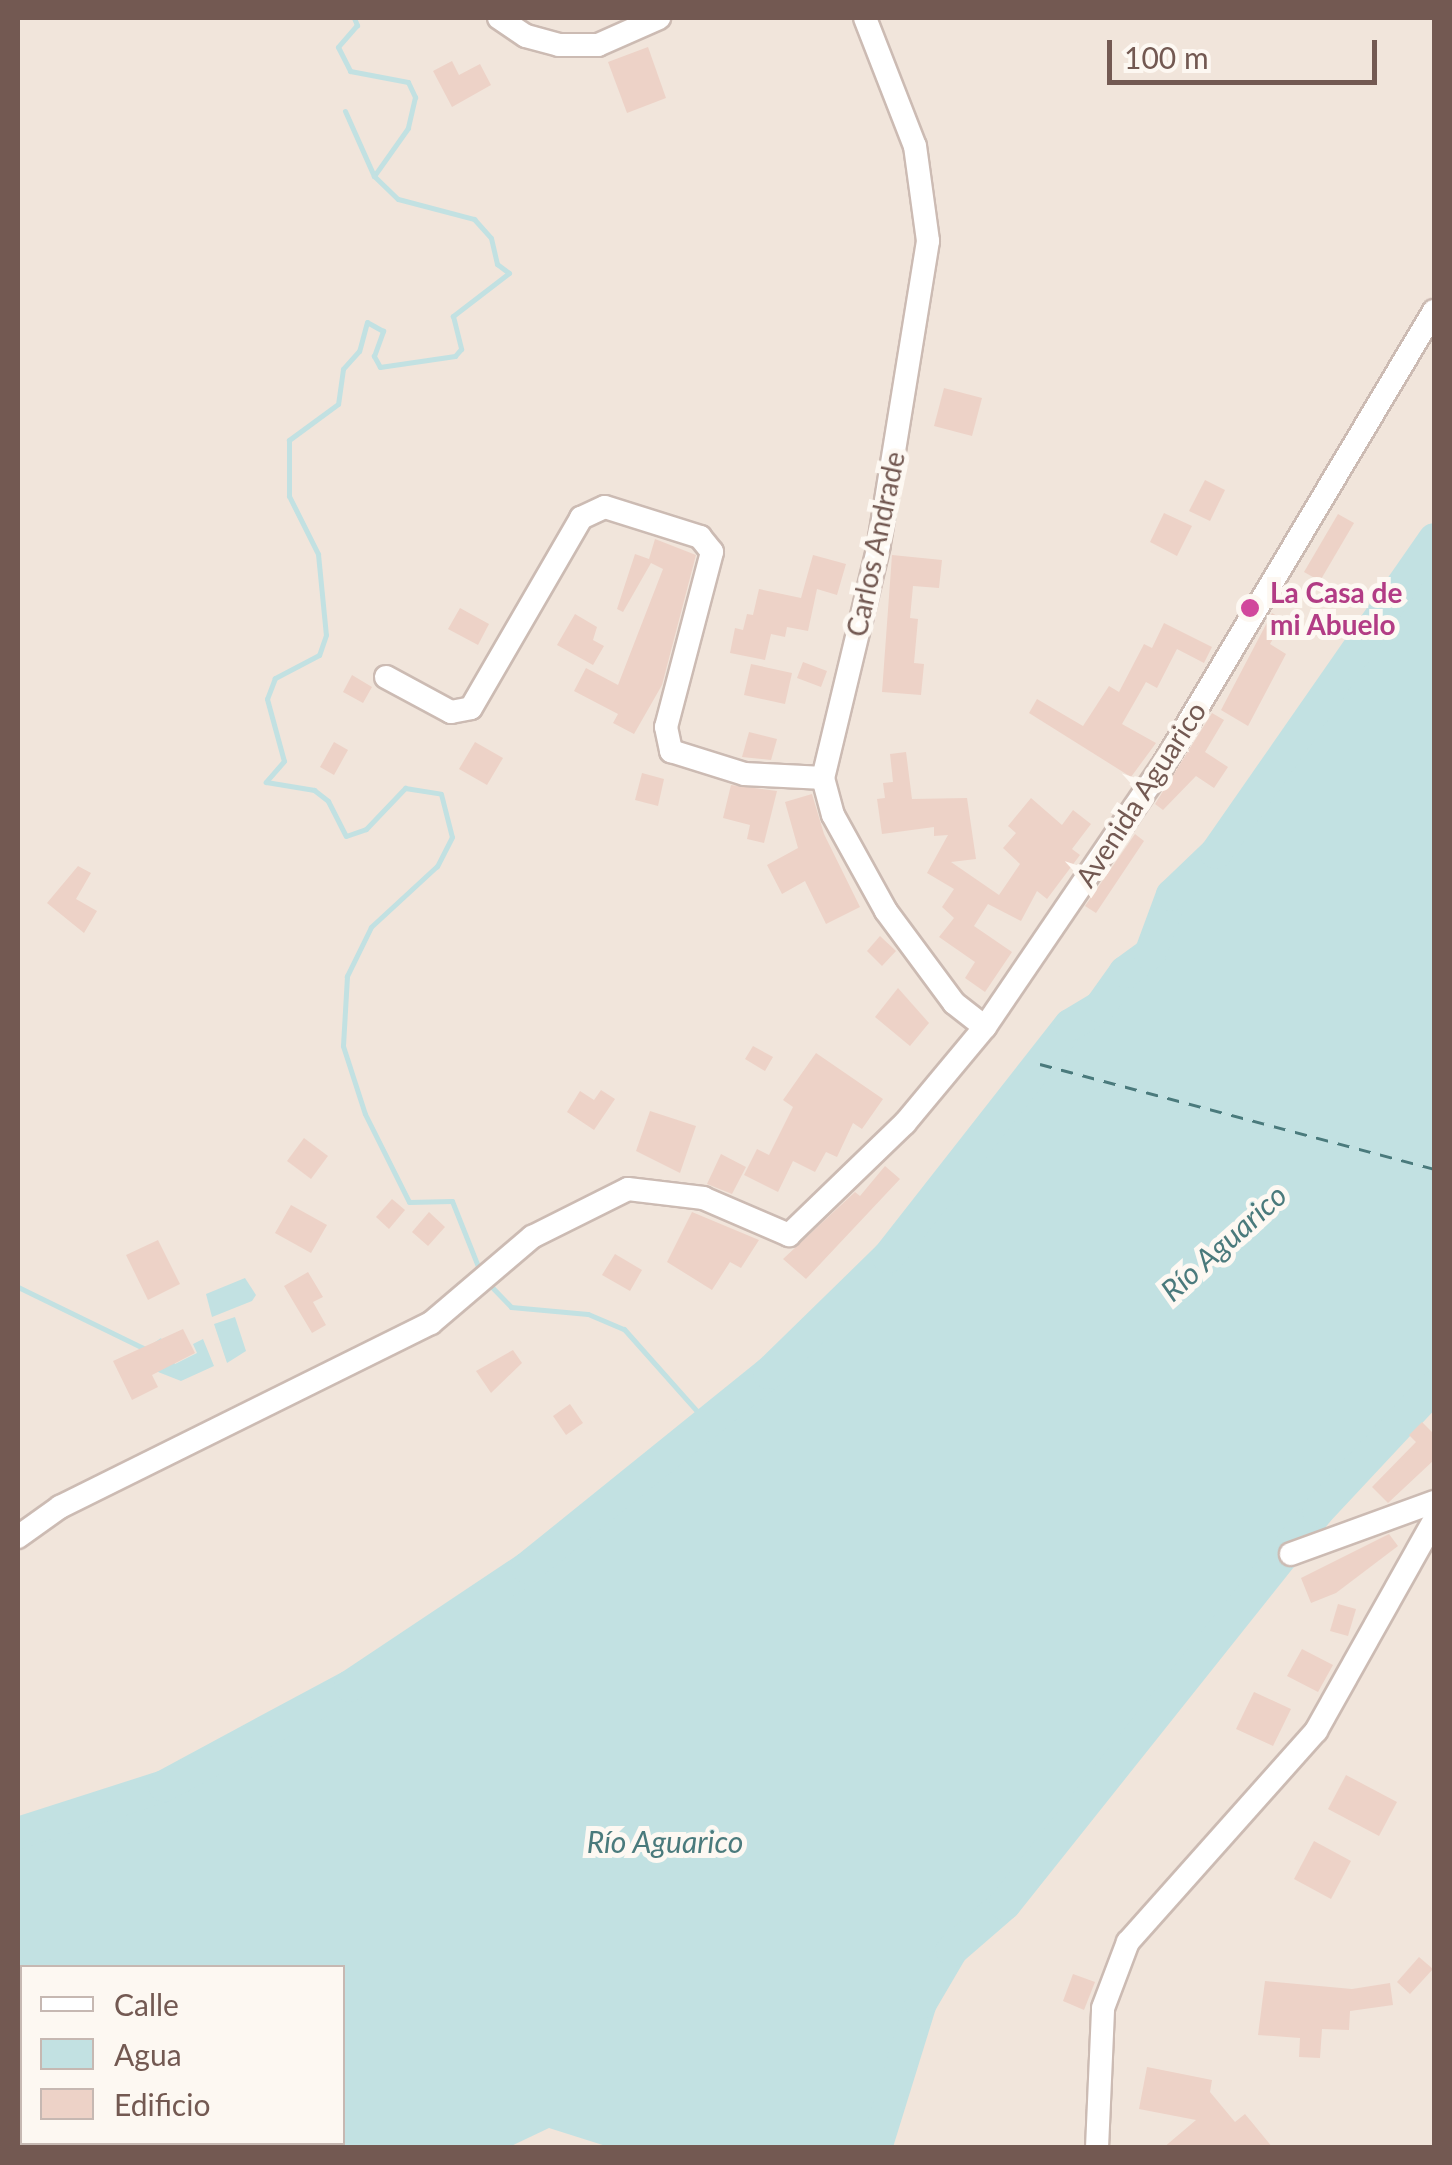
<!DOCTYPE html>
<html>
<head>
<meta charset="utf-8">
<style>
  body { margin:0 }
  #map { position:relative; width:1452px; height:2165px; overflow:hidden; background:#faf3ec; font-family:Lato,sans-serif }
  div>[style] { position:absolute }
  [style*='--x'] { left:calc(var(--x)*1px); top:calc(var(--y)*1px); width:calc(var(--w)*1px); rotate:calc(var(--a)*1deg) }
  .residential>* { inset:0; background:#f1e5db }
  .water>* { inset:0; background:#c2e1e2 }
  .stream>* { height:5px; margin:-2.5px; padding:0 2.5px; transform-origin:2.5px; border-radius:2.5px; background:#c2e1e2 }
  .river>* { height:32px; margin:-16px; padding:0 16px; transform-origin:16px; border-radius:16px; background:#c2e1e2 }
  .ferry>* { height:2.5px; margin-top:-1.25px; transform-origin:0; background:repeating-linear-gradient(90deg,#4a7a7c 0 12px,transparent 0 22px) }
  .building>* { inset:0; background:#edd2c7 }
  .roads { filter:drop-shadow(2px 0 #ccbbb3) drop-shadow(-2px 0 #ccbbb3) drop-shadow(0 2px #ccbbb3) drop-shadow(0 -2px #ccbbb3) }
  .minor>* { height:22px; margin:-11px; padding:0 11px; transform-origin:11px; border-radius:11px; background:#fff }
  .dots>* { width:28px; height:28px; translate:-50% -50%; box-sizing:border-box; border:5px solid #fdf8f2; border-radius:50% }
  span { translate:-50% -50%; white-space:nowrap; text-align:center; line-height:1.15; -webkit-text-stroke:10px #fdf8f2; paint-order:stroke }
  .street-label { font-size:28px; color:#735952 }
  .hotel-label { font-size:28px; color:#b23c85; font-weight:700 }
  .left { translate:0 -50%; text-align:left }
  .water-label { font-size:30px; color:#4a7a7c; font-style:italic }
  .frame { position:absolute; inset:0; border:20px solid #735952; pointer-events:none }
  .legend { position:absolute; left:20px; top:1965px; width:325px; height:180px; box-sizing:border-box; background:#fdf8f2; border:2px solid #c6b8b2; margin:0; padding:12px 18px; list-style:none; font-size:30px; color:#735952 }
  .legend li { display:flex; align-items:center; gap:20px; height:50px }
  .legend b { width:50px; border:2px solid #c6b8b2 }
  .scale { position:absolute; left:1107px; top:40px; width:270px; height:45px; box-sizing:border-box; border:5px solid #735952; border-top:0; padding-left:12px; font-size:30px; line-height:35px; white-space:nowrap; color:#735952; -webkit-text-stroke:8px #fdf8f2; paint-order:stroke }
</style>
</head>
<body>
<div id="map">
  <div class="residential">
    <i style="clip-path:polygon(evenodd,18px 18px,1434px 18px,1434px 2147px,18px 2147px,18px 18px,22px 1968px,342px 1968px,342px 2142px,22px 2142px,22px 1968px)"></i>
  </div>
  <div class="water">
    <i style="clip-path:polygon(1434px 539px,1434px 1387px,1318px 1511px,1005px 1904px,952px 1950px,921px 2003px,876px 2147px,609px 2147px,549px 2128px,507px 2148px,18px 2147px,22px 2107px,22px 2142px,342px 2142px,342px 1968px,22px 1968px,18px 2012px,18px 1833px,164px 1786px,350px 1686px,527px 1568px,769px 1373px,888px 1257px,1070px 1025px,1100px 1007px,1125px 972px,1150px 954px,1172px 895px,1216px 853px)"></i>
    <i style="clip-path:polygon(245px 1278px,256px 1295px,252px 1301px,212px 1317px,206px 1294px)"></i>
    <i style="clip-path:polygon(235px 1317px,246px 1351px,227px 1363px,214px 1324px)"></i>
    <i style="clip-path:polygon(161px 1338px,175px 1364px,197px 1353px,193px 1344px,203px 1339px,214px 1366px,181px 1381px,153px 1370px,142px 1351px)"></i>
  </div>
  <div class="stream">
    <i style="--x:354;--y:18;--w:8;--a:67"></i>
    <i style="--x:357;--y:25;--w:29;--a:131"></i>
    <i style="--x:338;--y:47;--w:27;--a:63"></i>
    <i style="--x:350;--y:71;--w:59;--a:10.7"></i>
    <i style="--x:408;--y:82;--w:17;--a:65"></i>
    <i style="--x:415;--y:97;--w:32;--a:103"></i>
    <i style="--x:408;--y:128;--w:59;--a:125.3"></i>
    <i style="--x:345;--y:111;--w:71;--a:66"></i>
    <i style="--x:374;--y:176;--w:33;--a:44"></i>
    <i style="--x:398;--y:199;--w:79;--a:14.7"></i>
    <i style="--x:474;--y:219;--w:25;--a:48"></i>
    <i style="--x:491;--y:238;--w:27;--a:77"></i>
    <i style="--x:497;--y:264;--w:15;--a:37"></i>
    <i style="--x:509;--y:273;--w:71;--a:142.5"></i>
    <i style="--x:453;--y:316;--w:34;--a:76"></i>
    <i style="--x:461;--y:349;--w:9;--a:131"></i>
    <i style="--x:455;--y:356;--w:76;--a:171.7"></i>
    <i style="--x:380;--y:367;--w:13;--a:-119"></i>
    <i style="--x:374;--y:356;--w:27;--a:-70"></i>
    <i style="--x:383;--y:331;--w:18;--a:-151"></i>
    <i style="--x:367;--y:322;--w:30;--a:105"></i>
    <i style="--x:359;--y:351;--w:24;--a:132"></i>
    <i style="--x:343;--y:369;--w:35;--a:98"></i>
    <i style="--x:338;--y:404;--w:61;--a:143.7"></i>
    <i style="--x:289;--y:440;--w:56;--a:90"></i>
    <i style="--x:289;--y:496;--w:65;--a:63.4"></i>
    <i style="--x:318;--y:554;--w:81;--a:84.4"></i>
    <i style="--x:326;--y:635;--w:21;--a:109"></i>
    <i style="--x:319;--y:655;--w:50;--a:152.4"></i>
    <i style="--x:275;--y:678;--w:22;--a:111"></i>
    <i style="--x:267;--y:699;--w:64;--a:74.7"></i>
    <i style="--x:284;--y:761;--w:28;--a:131"></i>
    <i style="--x:266;--y:782;--w:49;--a:9.5"></i>
    <i style="--x:314;--y:790;--w:18;--a:38"></i>
    <i style="--x:328;--y:801;--w:39;--a:63"></i>
    <i style="--x:346;--y:836;--w:21;--a:-19"></i>
    <i style="--x:366;--y:829;--w:57;--a:-46.4"></i>
    <i style="--x:405;--y:788;--w:36;--a:9"></i>
    <i style="--x:441;--y:794;--w:44;--a:75.7"></i>
    <i style="--x:452;--y:837;--w:33;--a:117"></i>
    <i style="--x:437;--y:866;--w:90;--a:137.3"></i>
    <i style="--x:371;--y:927;--w:55;--a:116.1"></i>
    <i style="--x:347;--y:976;--w:70;--a:93.3"></i>
    <i style="--x:343;--y:1046;--w:71;--a:72.1"></i>
    <i style="--x:365;--y:1114;--w:98;--a:63.4"></i>
    <i style="--x:409;--y:1202;--w:43;--a:-1.3"></i>
    <i style="--x:452;--y:1201;--w:79;--a:68.3"></i>
    <i style="--x:488;--y:1283;--w:33;--a:46"></i>
    <i style="--x:511;--y:1307;--w:77;--a:5.2"></i>
    <i style="--x:588;--y:1314;--w:39;--a:23"></i>
    <i style="--x:624;--y:1329;--w:130;--a:48.4"></i>
    <i style="--x:18;--y:1287;--w:141;--a:26"></i>
  </div>
  <div class="river">
    <i style="--x:18;--y:1833;--w:153;--a:-17.8"></i>
    <i style="--x:164;--y:1786;--w:211;--a:-28.3"></i>
    <i style="--x:350;--y:1686;--w:213;--a:-33.7"></i>
    <i style="--x:527;--y:1568;--w:311;--a:-38.9"></i>
    <i style="--x:769;--y:1373;--w:166;--a:-44.3"></i>
    <i style="--x:888;--y:1257;--w:295;--a:-51.9"></i>
    <i style="--x:1070;--y:1025;--w:35;--a:-31"></i>
    <i style="--x:1100;--y:1007;--w:43;--a:-54.5"></i>
    <i style="--x:1125;--y:972;--w:31;--a:-36"></i>
    <i style="--x:1150;--y:954;--w:63;--a:-69.6"></i>
    <i style="--x:1172;--y:895;--w:61;--a:-43.7"></i>
    <i style="--x:1216;--y:853;--w:382;--a:-55.2"></i>
    <i style="--x:876;--y:2148;--w:152;--a:-72.8"></i>
    <i style="--x:921;--y:2003;--w:61;--a:-59.7"></i>
    <i style="--x:952;--y:1950;--w:70;--a:-41"></i>
    <i style="--x:1005;--y:1904;--w:502;--a:-51.46"></i>
    <i style="--x:1318;--y:1511;--w:170;--a:-46.9"></i>
  </div>
  <div class="ferry">
    <i style="--x:1040;--y:1064;--w:408;--a:14.9"></i>
  </div>
  <div class="building">
    <i style="clip-path:polygon(648px 47px,666px 98px,627px 113px,608px 62px)"></i>
    <i style="clip-path:polygon(452px 61px,459px 75px,480px 64px,491px 85px,452px 107px,433px 71px)"></i>
    <i style="clip-path:polygon(944px 388px,982px 398px,972px 436px,934px 426px)"></i>
    <i style="clip-path:polygon(1205px 480px,1225px 490px,1210px 521px,1189px 511px)"></i>
    <i style="clip-path:polygon(1164px 513px,1192px 526px,1177px 556px,1150px 542px)"></i>
    <i style="clip-path:polygon(1338px 514px,1354px 523px,1320px 581px,1304px 572px)"></i>
    <i style="clip-path:polygon(655px 539px,696px 555px,662px 685px,634px 734px,613px 723px,618px 714px,574px 691px,586px 668px,618px 685px,663px 569px,651px 563px,623px 612px,617px 609px,635px 554px,649px 559px)"></i>
    <i style="clip-path:polygon(813px 555px,846px 564px,837px 595px,817px 589px,808px 631px,787px 627px,785px 637px,771px 634px,765px 660px,730px 653px,735px 628px,743px 630px,747px 614px,753px 615px,759px 589px,801px 598px)"></i>
    <i style="clip-path:polygon(892px 555px,942px 560px,939px 588px,913px 586px,910px 618px,918px 619px,914px 663px,924px 664px,921px 695px,882px 692px)"></i>
    <i style="clip-path:polygon(460px 608px,489px 624px,478px 645px,448px 629px)"></i>
    <i style="clip-path:polygon(1272px 613px,1284px 620px,1270px 644px,1286px 654px,1248px 726px,1221px 710px)"></i>
    <i style="clip-path:polygon(575px 614px,597px 627px,593px 640px,604px 646px,593px 665px,557px 645px)"></i>
    <i style="clip-path:polygon(1164px 623px,1212px 647px,1204px 663px,1177px 649px,1157px 688px,1146px 682px,1122px 724px,1156px 743px,1131px 777px,1029px 713px,1037px 699px,1083px 726px,1109px 686px,1119px 692px,1144px 644px,1152px 648px)"></i>
    <i style="clip-path:polygon(803px 662px,827px 671px,821px 687px,797px 678px)"></i>
    <i style="clip-path:polygon(751px 664px,792px 673px,785px 704px,744px 695px)"></i>
    <i style="clip-path:polygon(352px 675px,372px 687px,363px 703px,343px 692px)"></i>
    <i style="clip-path:polygon(1212px 713px,1224px 720px,1205px 752px,1228px 767px,1214px 788px,1196px 776px,1163px 810px,1155px 804px)"></i>
    <i style="clip-path:polygon(749px 732px,777px 739px,771px 760px,742px 757px)"></i>
    <i style="clip-path:polygon(334px 742px,348px 750px,334px 775px,320px 767px)"></i>
    <i style="clip-path:polygon(475px 742px,503px 758px,487px 785px,459px 769px)"></i>
    <i style="clip-path:polygon(906px 752px,912px 799px,967px 798px,976px 859px,951px 862px,999px 895px,1020px 864px,1003px 848px,1016px 833px,1008px 826px,1031px 798px,1062px 825px,1073px 810px,1091px 824px,1072px 849px,1080px 855px,1047px 899px,1037px 891px,1021px 921px,988px 904px,974px 926px,1012px 952px,985px 992px,965px 978px,975px 962px,939px 937px,954px 918px,942px 907px,954px 889px,927px 873px,948px 835px,934px 836px,934px 827px,882px 834px,877px 799px,885px 798px,883px 783px,893px 782px,890px 754px)"></i>
    <i style="clip-path:polygon(642px 773px,664px 779px,658px 806px,635px 800px)"></i>
    <i style="clip-path:polygon(731px 785px,777px 791px,764px 843px,747px 839px,750px 825px,723px 818px)"></i>
    <i style="clip-path:polygon(812px 794px,824px 834px,860px 907px,826px 924px,805px 881px,782px 894px,767px 865px,798px 848px,785px 802px)"></i>
    <i style="clip-path:polygon(1135px 834px,1144px 841px,1096px 913px,1085px 906px)"></i>
    <i style="clip-path:polygon(78px 866px,91px 873px,76px 899px,97px 911px,84px 933px,47px 903px)"></i>
    <i style="clip-path:polygon(880px 936px,896px 951px,882px 966px,867px 951px)"></i>
    <i style="clip-path:polygon(898px 988px,929px 1023px,910px 1046px,875px 1017px)"></i>
    <i style="clip-path:polygon(753px 1046px,773px 1057px,765px 1071px,745px 1059px)"></i>
    <i style="clip-path:polygon(816px 1053px,883px 1099px,862px 1129px,853px 1123px,837px 1157px,826px 1152px,815px 1172px,793px 1161px,778px 1192px,744px 1175px,757px 1149px,769px 1155px,793px 1107px,783px 1100px)"></i>
    <i style="clip-path:polygon(601px 1090px,615px 1099px,594px 1130px,567px 1112px,580px 1091px,594px 1100px)"></i>
    <i style="clip-path:polygon(650px 1111px,696px 1126px,680px 1173px,636px 1151px)"></i>
    <i style="clip-path:polygon(304px 1138px,328px 1156px,311px 1179px,287px 1161px)"></i>
    <i style="clip-path:polygon(721px 1154px,746px 1167px,732px 1194px,707px 1184px)"></i>
    <i style="clip-path:polygon(885px 1166px,900px 1179px,806px 1279px,783px 1259px,855px 1192px,860px 1196px)"></i>
    <i style="clip-path:polygon(392px 1199px,405px 1210px,389px 1229px,376px 1217px)"></i>
    <i style="clip-path:polygon(291px 1205px,327px 1225px,311px 1253px,275px 1233px)"></i>
    <i style="clip-path:polygon(429px 1212px,445px 1227px,428px 1246px,412px 1232px)"></i>
    <i style="clip-path:polygon(692px 1212px,759px 1240px,741px 1268px,730px 1262px,712px 1290px,667px 1262px)"></i>
    <i style="clip-path:polygon(158px 1240px,180px 1284px,148px 1300px,126px 1255px)"></i>
    <i style="clip-path:polygon(615px 1254px,642px 1270px,630px 1291px,602px 1275px)"></i>
    <i style="clip-path:polygon(308px 1272px,323px 1297px,313px 1302px,326px 1325px,312px 1333px,284px 1286px)"></i>
    <i style="clip-path:polygon(183px 1329px,195px 1353px,152px 1375px,158px 1387px,132px 1400px,113px 1361px)"></i>
    <i style="clip-path:polygon(513px 1350px,522px 1363px,491px 1393px,476px 1371px)"></i>
    <i style="clip-path:polygon(570px 1404px,583px 1423px,566px 1435px,553px 1416px)"></i>
    <i style="clip-path:polygon(1422px 1422px,1434px 1434px,1434px 1460px,1388px 1503px,1372px 1487px,1416px 1442px,1409px 1435px)"></i>
    <i style="clip-path:polygon(1389px 1534px,1398px 1546px,1336px 1593px,1311px 1603px,1301px 1578px)"></i>
    <i style="clip-path:polygon(1338px 1604px,1356px 1609px,1348px 1636px,1330px 1631px)"></i>
    <i style="clip-path:polygon(1302px 1649px,1333px 1665px,1318px 1692px,1287px 1676px)"></i>
    <i style="clip-path:polygon(1254px 1692px,1291px 1709px,1273px 1746px,1236px 1729px)"></i>
    <i style="clip-path:polygon(1346px 1775px,1397px 1802px,1379px 1836px,1328px 1809px)"></i>
    <i style="clip-path:polygon(1314px 1841px,1351px 1861px,1331px 1899px,1294px 1879px)"></i>
    <i style="clip-path:polygon(1419px 1957px,1433px 1969px,1410px 1994px,1397px 1982px)"></i>
    <i style="clip-path:polygon(1073px 1974px,1095px 1982px,1084px 2010px,1063px 2001px)"></i>
    <i style="clip-path:polygon(1265px 1981px,1352px 1989px,1390px 1983px,1393px 2005px,1350px 2011px,1349px 2030px,1322px 2029px,1320px 2058px,1299px 2057px,1300px 2038px,1258px 2035px)"></i>
    <i style="clip-path:polygon(1147px 2067px,1212px 2080px,1210px 2092px,1235px 2122px,1245px 2114px,1273px 2148px,1163px 2148px,1196px 2120px,1139px 2109px)"></i>
  </div>
  <div class="roads">
    <div class="minor">
      <i style="--x:499;--y:18;--w:32;--a:34"></i>
      <i style="--x:526;--y:36;--w:34;--a:15"></i>
      <i style="--x:559;--y:45;--w:39;--a:0"></i>
      <i style="--x:598;--y:45;--w:67;--a:-23.9"></i>
      <i style="--x:865;--y:18;--w:137;--a:68.7"></i>
      <i style="--x:915;--y:146;--w:96;--a:82.2"></i>
      <i style="--x:928;--y:241;--w:308;--a:99.2"></i>
      <i style="--x:879;--y:545;--w:240;--a:103.5"></i>
      <i style="--x:823;--y:778;--w:38;--a:75"></i>
      <i style="--x:833;--y:815;--w:110;--a:61.1"></i>
      <i style="--x:886;--y:911;--w:114;--a:53.5"></i>
      <i style="--x:954;--y:1003;--w:39;--a:38"></i>
      <i style="--x:386;--y:677;--w:74;--a:28.3"></i>
      <i style="--x:451;--y:712;--w:20;--a:-11"></i>
      <i style="--x:471;--y:708;--w:220;--a:-59.9"></i>
      <i style="--x:581;--y:518;--w:26;--a:-25"></i>
      <i style="--x:605;--y:507;--w:100;--a:17.5"></i>
      <i style="--x:700;--y:537;--w:19;--a:51"></i>
      <i style="--x:712;--y:552;--w:181;--a:104.7"></i>
      <i style="--x:666;--y:727;--w:25;--a:78"></i>
      <i style="--x:671;--y:751;--w:77;--a:17.3"></i>
      <i style="--x:745;--y:774;--w:78;--a:2.9"></i>
      <i style="--x:18;--y:1537;--w:52;--a:-35.5"></i>
      <i style="--x:60;--y:1507;--w:414;--a:-26.4"></i>
      <i style="--x:431;--y:1323;--w:133;--a:-40.4"></i>
      <i style="--x:532;--y:1237;--w:107;--a:-26.6"></i>
      <i style="--x:628;--y:1189;--w:76;--a:6.8"></i>
      <i style="--x:703;--y:1198;--w:94;--a:23.3"></i>
      <i style="--x:789;--y:1235;--w:161;--a:-44"></i>
      <i style="--x:905;--y:1123;--w:125;--a:-50.2"></i>
      <i style="--x:985;--y:1027;--w:315;--a:-55.8"></i>
      <i style="--x:1162;--y:767;--w:531;--a:-59.18"></i>
      <i style="--x:1291;--y:1554;--w:152;--a:-20"></i>
      <i style="--x:1097;--y:2148;--w:140;--a:-87.5"></i>
      <i style="--x:1103;--y:2008;--w:71;--a:-69.3"></i>
      <i style="--x:1128;--y:1942;--w:283;--a:-48.3"></i>
      <i style="--x:1316;--y:1731;--w:241;--a:-60.7"></i>
    </div>
  </div>
  <div class="dots">
    <i style="left:1250px;top:608px;background:#d1479c"></i>
  </div>
  <div class="street-label">
    <span style="left:875px;top:544px;rotate:-78deg">Carlos Andrade</span>
    <span style="left:1140px;top:794px;rotate:-57deg">Avenida Aguarico</span>
  </div>
  <div class="hotel-label">
    <span class="left" style="left:1270px;top:608px">La Casa de<br>mi Abuelo</span>
  </div>
  <div class="water-label">
    <span style="left:1223px;top:1242px;rotate:-42deg">Río Aguarico</span>
    <span style="left:665px;top:1841px">Río Aguarico</span>
  </div>
  <div class="frame"></div>
  <ul class="legend">
  <li><b style="height:12px;background:#fff"></b>Calle</li>
  <li><b style="height:28px;background:#c2e1e2"></b>Agua</li>
  <li><b style="height:28px;background:#edd2c7"></b>Edificio</li>
  </ul>
  <div class="scale">100 m</div>
</div>
</body>
</html>
